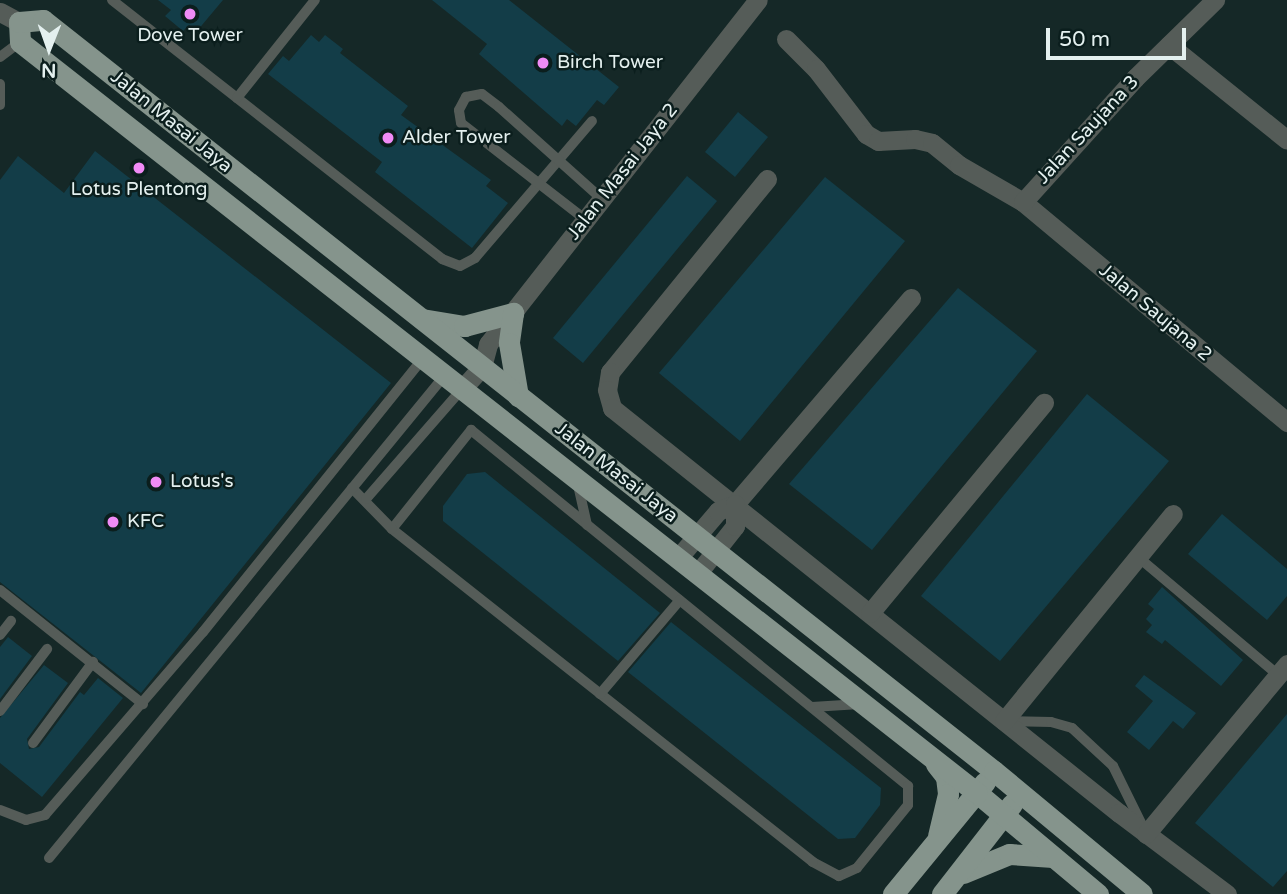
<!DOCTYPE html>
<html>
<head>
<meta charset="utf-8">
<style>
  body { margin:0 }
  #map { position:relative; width:1287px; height:894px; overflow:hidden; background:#152827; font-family:"Varela Round",sans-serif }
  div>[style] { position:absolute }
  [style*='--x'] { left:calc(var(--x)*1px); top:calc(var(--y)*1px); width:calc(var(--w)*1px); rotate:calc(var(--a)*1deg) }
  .building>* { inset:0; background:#133d48 }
  .lane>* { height:10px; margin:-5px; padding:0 5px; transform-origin:5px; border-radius:5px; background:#555c58 }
  .street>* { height:19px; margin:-9.5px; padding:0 9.5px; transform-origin:9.5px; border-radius:9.5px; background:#555c58 }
  .primary>* { height:21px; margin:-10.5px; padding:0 10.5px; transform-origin:10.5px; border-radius:10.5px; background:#85948c }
  .dots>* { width:19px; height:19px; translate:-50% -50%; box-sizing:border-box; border:4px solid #0b1e1d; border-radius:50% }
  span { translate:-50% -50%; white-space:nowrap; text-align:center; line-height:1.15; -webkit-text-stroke:5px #0b1e1d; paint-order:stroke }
  .poi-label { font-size:19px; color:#e4f0ef }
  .left { translate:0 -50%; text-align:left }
  .street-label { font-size:19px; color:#e4f0ef }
  .north { position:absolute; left:14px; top:14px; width:70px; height:70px; -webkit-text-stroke:5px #0b1e1d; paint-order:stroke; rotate:181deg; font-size:19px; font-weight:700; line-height:28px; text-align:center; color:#e4f0ef }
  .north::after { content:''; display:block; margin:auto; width:24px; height:32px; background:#e4f0ef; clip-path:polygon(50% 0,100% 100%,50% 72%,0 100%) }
  .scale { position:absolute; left:1046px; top:28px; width:140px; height:32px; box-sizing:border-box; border:4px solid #e4f0ef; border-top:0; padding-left:9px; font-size:21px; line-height:24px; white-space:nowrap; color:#e4f0ef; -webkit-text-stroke:5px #0b1e1d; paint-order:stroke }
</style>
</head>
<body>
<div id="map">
  <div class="building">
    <i style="clip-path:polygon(158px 0,223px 0,197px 31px,189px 25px,183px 31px,165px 16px,171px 10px)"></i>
    <i style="clip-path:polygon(432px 0,509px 0,619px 87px,604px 105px,597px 100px,576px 126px,567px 119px,562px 126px,479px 54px,487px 44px)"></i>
    <i style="clip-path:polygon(311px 35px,319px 42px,325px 35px,343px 49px,340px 53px,408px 106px,401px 115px,491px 180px,486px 186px,508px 203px,472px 248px,375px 172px,382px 162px,268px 74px,283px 56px,289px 61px)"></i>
    <i style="clip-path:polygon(738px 112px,768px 137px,735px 177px,705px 152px)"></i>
    <i style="clip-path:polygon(95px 151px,391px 383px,141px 693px,0 582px,0 180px,18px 156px,64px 193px)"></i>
    <i style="clip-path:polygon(687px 176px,717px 201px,583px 363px,553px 338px)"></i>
    <i style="clip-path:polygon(825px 177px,905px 241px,740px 441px,659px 373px)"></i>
    <i style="clip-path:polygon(958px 288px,1037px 351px,872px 550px,789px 484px)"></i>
    <i style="clip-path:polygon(1087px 394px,1169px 461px,1000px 661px,921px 596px)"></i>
    <i style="clip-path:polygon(485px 472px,660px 613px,618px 661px,443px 521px,443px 506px,467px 474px)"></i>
    <i style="clip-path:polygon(1222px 514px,1287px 569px,1287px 596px,1267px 620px,1188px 554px)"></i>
    <i style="clip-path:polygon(1162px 587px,1243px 660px,1221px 686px,1165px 640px,1162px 644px,1146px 632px,1152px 625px,1146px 619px,1154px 609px,1148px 604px)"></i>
    <i style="clip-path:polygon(671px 622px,881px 788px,880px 805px,855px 838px,838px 839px,628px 672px)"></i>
    <i style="clip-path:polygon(8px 637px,32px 656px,0 699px,0 647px)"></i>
    <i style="clip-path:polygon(44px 665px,68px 683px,27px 739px,29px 749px,39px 747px,80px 692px,84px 695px,98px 678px,123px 698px,42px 797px,0 763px,0 718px)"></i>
    <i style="clip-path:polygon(1144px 675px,1196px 713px,1183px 729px,1173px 721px,1149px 750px,1127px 732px,1153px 701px,1135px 686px)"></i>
    <i style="clip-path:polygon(1287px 714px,1287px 871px,1273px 887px,1195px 823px)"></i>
  </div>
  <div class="lane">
    <i style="--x:112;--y:0;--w:420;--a:38.1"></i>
    <i style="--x:442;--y:259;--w:19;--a:21"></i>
    <i style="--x:460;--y:266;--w:17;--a:-28"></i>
    <i style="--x:475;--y:258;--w:180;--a:-49.5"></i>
    <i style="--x:0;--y:57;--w:25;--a:-37"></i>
    <i style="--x:0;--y:84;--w:21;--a:90"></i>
    <i style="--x:237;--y:98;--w:125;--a:-51.5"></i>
    <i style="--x:586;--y:220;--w:158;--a:-142.2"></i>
    <i style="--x:461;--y:123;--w:13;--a:-99"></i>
    <i style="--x:459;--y:110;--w:15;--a:-62"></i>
    <i style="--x:466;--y:97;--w:16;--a:-11"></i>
    <i style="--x:482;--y:94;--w:21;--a:37"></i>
    <i style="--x:499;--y:107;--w:138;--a:41.8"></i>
    <i style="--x:471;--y:430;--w:564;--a:39.17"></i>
    <i style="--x:908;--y:786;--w:19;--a:90"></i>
    <i style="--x:908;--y:805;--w:81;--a:129"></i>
    <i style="--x:857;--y:868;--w:20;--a:156"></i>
    <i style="--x:839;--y:876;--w:30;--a:-152"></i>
    <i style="--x:813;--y:862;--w:537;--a:-141.66"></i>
    <i style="--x:392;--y:529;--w:127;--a:-51.4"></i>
    <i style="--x:578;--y:485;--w:41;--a:77.3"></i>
    <i style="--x:352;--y:488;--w:57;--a:45.7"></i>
    <i style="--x:366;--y:499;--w:146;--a:-48.9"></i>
    <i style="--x:1138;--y:557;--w:183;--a:40.1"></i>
    <i style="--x:0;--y:590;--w:183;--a:38.6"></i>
    <i style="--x:0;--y:635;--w:18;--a:-52"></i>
    <i style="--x:600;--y:694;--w:123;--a:-49.6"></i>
    <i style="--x:812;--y:707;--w:48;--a:-3.6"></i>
    <i style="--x:0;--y:711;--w:78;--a:-52.8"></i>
    <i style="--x:1006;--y:721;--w:45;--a:1.3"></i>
    <i style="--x:1051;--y:722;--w:22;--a:16"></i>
    <i style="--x:1072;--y:728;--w:56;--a:42.8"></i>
    <i style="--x:1113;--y:766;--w:68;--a:63.8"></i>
    <i style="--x:33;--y:743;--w:101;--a:-53.5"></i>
    <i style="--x:0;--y:810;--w:28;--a:21"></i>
    <i style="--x:26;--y:820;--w:20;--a:-15"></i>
    <i style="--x:45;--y:815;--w:242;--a:-49.2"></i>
    <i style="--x:203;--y:632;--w:351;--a:-51.2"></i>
    <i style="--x:49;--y:858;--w:625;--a:-50.65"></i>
  </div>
  <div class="street">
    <i style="--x:0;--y:12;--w:21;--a:28"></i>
    <i style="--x:786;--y:39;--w:42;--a:45"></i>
    <i style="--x:816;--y:69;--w:82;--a:52.4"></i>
    <i style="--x:866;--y:134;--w:14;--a:30"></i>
    <i style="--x:878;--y:141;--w:37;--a:-3"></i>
    <i style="--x:915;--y:139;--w:17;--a:13"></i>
    <i style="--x:932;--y:143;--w:35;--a:39"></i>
    <i style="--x:959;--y:165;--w:74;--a:30"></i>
    <i style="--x:1023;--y:202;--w:344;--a:39.8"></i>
    <i style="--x:1169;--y:45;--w:151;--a:38.8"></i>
    <i style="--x:767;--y:179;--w:249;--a:129.1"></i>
    <i style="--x:610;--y:372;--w:18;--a:99"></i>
    <i style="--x:607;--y:390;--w:19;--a:74"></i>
    <i style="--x:612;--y:408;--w:649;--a:38.62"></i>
    <i style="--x:1119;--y:813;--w:135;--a:36.9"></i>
    <i style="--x:1023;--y:202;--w:167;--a:-47.9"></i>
    <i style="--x:1135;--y:78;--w:112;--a:-44.3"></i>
    <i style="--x:462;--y:389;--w:30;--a:-48"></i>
    <i style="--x:482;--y:367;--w:24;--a:-75"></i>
    <i style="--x:488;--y:344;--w:437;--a:-51.9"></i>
    <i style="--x:678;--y:558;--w:62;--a:-49.6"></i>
    <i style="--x:718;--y:511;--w:18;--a:-22"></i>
    <i style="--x:735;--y:504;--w:271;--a:-49.5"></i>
    <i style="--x:698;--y:573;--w:60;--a:-51.8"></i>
    <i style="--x:735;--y:526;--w:22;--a:-90"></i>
    <i style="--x:870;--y:613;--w:273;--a:-50.4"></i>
    <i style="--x:1004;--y:721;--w:267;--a:-50.8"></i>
    <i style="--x:1146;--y:834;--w:221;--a:-50.3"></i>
  </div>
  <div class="primary">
    <i style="--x:422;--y:319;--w:43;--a:9.5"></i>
    <i style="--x:464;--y:326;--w:51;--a:-14.9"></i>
    <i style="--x:513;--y:313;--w:30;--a:98"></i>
    <i style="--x:509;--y:343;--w:54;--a:80.4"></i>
    <i style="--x:936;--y:764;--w:16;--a:52"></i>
    <i style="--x:946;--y:777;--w:17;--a:83"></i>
    <i style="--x:948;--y:794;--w:43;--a:103.4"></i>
    <i style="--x:963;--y:873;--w:50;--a:-22.4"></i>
    <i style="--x:1009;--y:854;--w:44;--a:3.9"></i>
    <i style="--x:893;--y:894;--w:145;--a:-50.6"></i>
    <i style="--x:942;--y:894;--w:114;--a:-52.1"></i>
    <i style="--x:1098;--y:894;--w:158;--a:-140.1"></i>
    <i style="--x:977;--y:793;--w:1216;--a:-141.88"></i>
    <i style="--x:20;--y:42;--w:20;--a:-93"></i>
    <i style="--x:19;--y:22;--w:24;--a:-5"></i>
    <i style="--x:43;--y:20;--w:1212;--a:38.3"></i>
    <i style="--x:994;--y:771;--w:192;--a:39.7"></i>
  </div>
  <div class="dots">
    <i style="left:190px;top:14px;background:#f08bf6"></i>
    <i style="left:543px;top:63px;background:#f08bf6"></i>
    <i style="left:388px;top:138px;background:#f08bf6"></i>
    <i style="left:139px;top:168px;background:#f08bf6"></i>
    <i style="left:156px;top:482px;background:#f08bf6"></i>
    <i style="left:113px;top:522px;background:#f08bf6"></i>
  </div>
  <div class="poi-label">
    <span style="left:190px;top:36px">Dove Tower</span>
    <span class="left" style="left:557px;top:63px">Birch Tower</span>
    <span class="left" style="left:402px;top:138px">Alder Tower</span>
    <span style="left:139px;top:190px">Lotus Plentong</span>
    <span class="left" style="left:170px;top:482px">Lotus's</span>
    <span class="left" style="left:127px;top:522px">KFC</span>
  </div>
  <div class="street-label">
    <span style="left:171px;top:122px;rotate:39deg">Jalan Masai Jaya</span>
    <span style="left:1088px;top:130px;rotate:-47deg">Jalan Saujana 3</span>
    <span style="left:623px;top:172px;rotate:-52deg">Jalan Masai Jaya 2</span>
    <span style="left:1155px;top:313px;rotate:40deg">Jalan Saujana 2</span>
    <span style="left:616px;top:473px;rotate:38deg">Jalan Masai Jaya</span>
  </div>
  <div class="north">N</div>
  <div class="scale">50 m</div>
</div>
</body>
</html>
